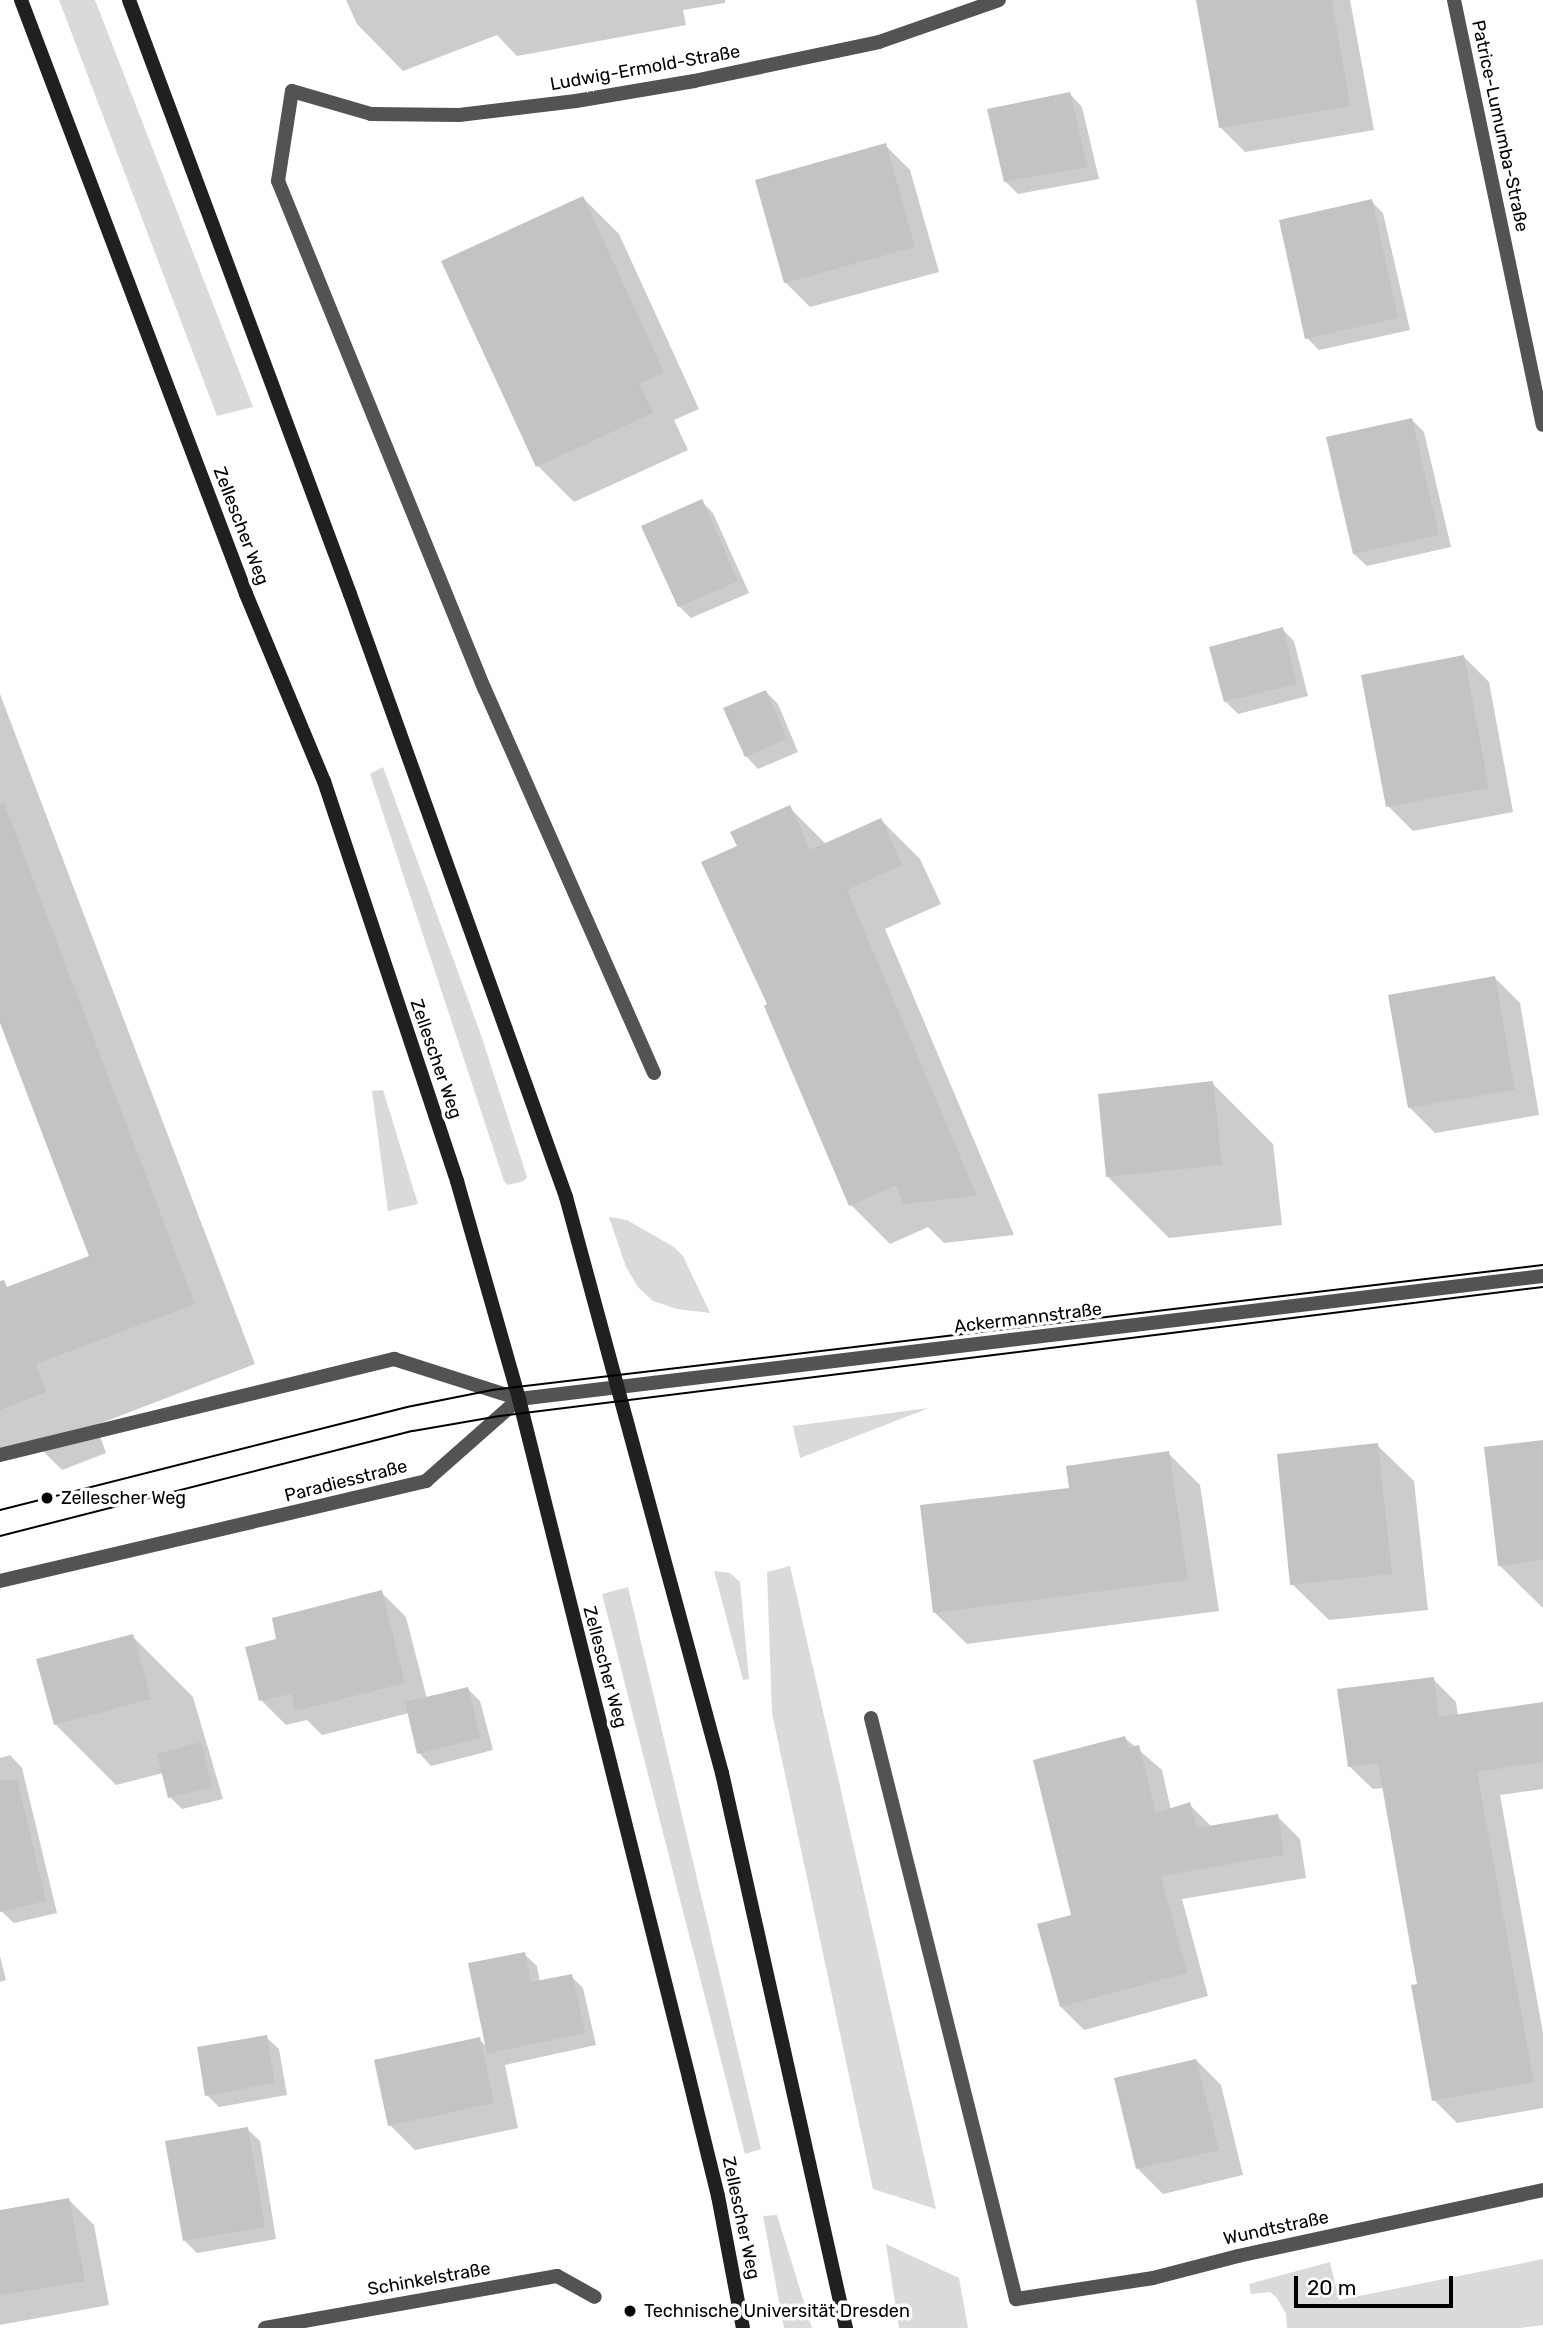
<!DOCTYPE html>
<meta charset="utf-8">
<style>
body{margin:0}
#map{position:relative;width:1543px;height:2328px;overflow:hidden;background:#fff;font-family:Rubik,sans-serif}
div>[style]{position:absolute}
.green>*{inset:0;background:#dadada}
.shadow>*{inset:0;background:#0003}
.building>*{inset:0;background:#c3c3c3}
.minor>*{height:14px;margin:-7px;padding:0 7px;transform-origin:7px;border-radius:7px;background:#535353}
.tertiary>*{height:14px;margin:-7px;padding:0 7px;transform-origin:7px;border-radius:7px;background:#535353}
.secondary>*{height:14px;margin:-7px;padding:0 7px;transform-origin:7px;border-radius:7px;background:#202020}
.tram>*{height:2px;margin:-1px;padding:0 1px;transform-origin:1px;border-radius:1px;background:#000}
.dots>*{width:19px;height:19px;translate:-50% -50%;box-sizing:border-box;border:4px solid #fff;border-radius:50%}
span{translate:-50% -50%;white-space:nowrap;text-align:center;line-height:1.15;-webkit-text-stroke:7px #fff;paint-order:stroke}
.street-label{font-size:18px;color:#000}
.poi-label{font-size:18px;color:#000}
.left{translate:0 -50%;text-align:left}
.scale{position:absolute;left:1294px;top:2276px;width:159px;height:32px;box-sizing:border-box;border:4px solid #000;border-top:0;padding-left:9px;font-size:21px;line-height:24px;white-space:nowrap;color:#000;-webkit-text-stroke:5px #fff;paint-order:stroke}
</style>
<div id="map">
<div class="green">
<i style="clip-path:polygon(59px 0,95px 0,253px 407px,217px 416px)"></i>
<i style="clip-path:polygon(383px 767px,481px 1035px,527px 1177px,524px 1181px,508px 1185px,504px 1181px,370px 774px)"></i>
<i style="clip-path:polygon(383px 1090px,418px 1204px,388px 1211px,372px 1091px)"></i>
<i style="clip-path:polygon(609px 1217px,627px 1220px,674px 1247px,683px 1256px,710px 1313px,677px 1309px,653px 1301px,638px 1287px,626px 1267px)"></i>
<i style="clip-path:polygon(929px 1408px,800px 1458px,793px 1426px)"></i>
<i style="clip-path:polygon(790px 1566px,936px 2209px,873px 2189px,772px 1713px,767px 1572px)"></i>
<i style="clip-path:polygon(714px 1571px,730px 1573px,740px 1582px,749px 1679px,743px 1680px)"></i>
<i style="clip-path:polygon(628px 1587px,761px 2149px,745px 2154px,602px 1594px)"></i>
<i style="clip-path:polygon(777px 2215px,812px 2328px,784px 2328px,763px 2216px)"></i>
<i style="clip-path:polygon(886px 2244px,959px 2278px,968px 2328px,899px 2328px)"></i>
<i style="clip-path:polygon(1543px 2259px,1543px 2325px,1520px 2328px,1287px 2328px,1286px 2314px,1277px 2298px,1270px 2292px,1251px 2294px,1249px 2284px,1330px 2262px,1339px 2300px)"></i>
</div>
<div class="shadow">
<i style="clip-path:polygon(346px 0,725px 0,725px 3px,683px 10px,686px 25px,517px 56px,497px 35px,403px 71px,357px 24px)"></i>
<i style="clip-path:polygon(1200px 0,1350px 0,1374px 130px,1245px 152px,1220px 127px)"></i>
<i style="clip-path:polygon(1070px 94px,1082px 107px,1099px 179px,1018px 194px,1005px 181px)"></i>
<i style="clip-path:polygon(885px 145px,910px 170px,939px 272px,810px 307px,785px 282px)"></i>
<i style="clip-path:polygon(583px 198px,619px 234px,699px 409px,674px 420px,688px 450px,574px 502px,538px 466px)"></i>
<i style="clip-path:polygon(1371px 201px,1383px 213px,1410px 330px,1319px 350px,1307px 338px)"></i>
<i style="clip-path:polygon(1411px 419px,1424px 432px,1451px 547px,1367px 566px,1354px 554px)"></i>
<i style="clip-path:polygon(701px 501px,713px 513px,749px 593px,691px 618px,679px 606px)"></i>
<i style="clip-path:polygon(1282px 629px,1294px 641px,1308px 696px,1238px 714px,1226px 702px)"></i>
<i style="clip-path:polygon(1464px 657px,1489px 682px,1513px 812px,1413px 831px,1388px 806px)"></i>
<i style="clip-path:polygon(766px 692px,778px 704px,798px 752px,758px 769px,746px 756px)"></i>
<i style="clip-path:polygon(0 694px,255px 1364px,96px 1425px,106px 1453px,62px 1470px,38px 1446px,0 1461px,0 1291px,91px 1257px,0 1018px)"></i>
<i style="clip-path:polygon(789px 807px,826px 844px,881px 820px,920px 859px,941px 904px,885px 929px,1014px 1235px,944px 1243px,928px 1227px,890px 1244px,851px 1205px,769px 1005px,739px 847px)"></i>
<i style="clip-path:polygon(1495px 978px,1520px 1003px,1539px 1115px,1435px 1133px,1410px 1108px)"></i>
<i style="clip-path:polygon(1212px 1083px,1273px 1144px,1282px 1225px,1169px 1238px,1108px 1177px)"></i>
<i style="clip-path:polygon(1543px 1442px,1543px 1608px,1499px 1565px)"></i>
<i style="clip-path:polygon(1377px 1445px,1414px 1481px,1428px 1610px,1329px 1620px,1292px 1584px)"></i>
<i style="clip-path:polygon(1168px 1453px,1200px 1485px,1219px 1611px,967px 1644px,935px 1613px,1071px 1489px)"></i>
<i style="clip-path:polygon(381px 1592px,406px 1617px,427px 1699px,468px 1689px,480px 1701px,493px 1750px,431px 1766px,419px 1753px,409px 1713px,322px 1735px,307px 1720px,286px 1725px,261px 1700px,278px 1640px)"></i>
<i style="clip-path:polygon(132px 1636px,193px 1697px,223px 1799px,182px 1809px,170px 1797px,163px 1773px,116px 1785px,55px 1724px)"></i>
<i style="clip-path:polygon(1433px 1679px,1456px 1702px,1458px 1716px,1543px 1703px,1543px 1789px,1500px 1795px,1543px 2033px,1543px 2108px,1457px 2123px,1434px 2100px,1419px 1985px,1384px 1788px,1373px 1789px,1349px 1766px)"></i>
<i style="clip-path:polygon(1125px 1738px,1162px 1770px,1171px 1810px,1189px 1804px,1212px 1827px,1277px 1816px,1300px 1839px,1306px 1878px,1182px 1899px,1208px 1996px,1084px 2030px,1061px 2007px,1073px 1916px)"></i>
<i style="clip-path:polygon(10px 1755px,22px 1768px,57px 1913px,14px 1923px,1px 1911px,0 1905px,0 1758px)"></i>
<i style="clip-path:polygon(524px 1954px,537px 1966px,540px 1982px,571px 1976px,583px 1988px,596px 2045px,505px 2065px,518px 2128px,415px 2150px,390px 2125px,479px 2039px,487px 2047px)"></i>
<i style="clip-path:polygon(0 1956px,6px 1980px,0 1982px)"></i>
<i style="clip-path:polygon(266px 2037px,279px 2049px,287px 2095px,219px 2107px,207px 2095px)"></i>
<i style="clip-path:polygon(1196px 2060px,1221px 2085px,1243px 2175px,1163px 2194px,1138px 2169px)"></i>
<i style="clip-path:polygon(247px 2129px,260px 2141px,276px 2239px,197px 2253px,184px 2240px)"></i>
<i style="clip-path:polygon(69px 2200px,94px 2225px,109px 2305px,0 2325px,0 2212px)"></i>
</div>
<div class="building">
<i style="clip-path:polygon(1196px 0,1332px 0,1350px 106px,1219px 128px)"></i>
<i style="clip-path:polygon(1070px 92px,1088px 167px,1004px 182px,987px 109px)"></i>
<i style="clip-path:polygon(886px 143px,915px 247px,784px 283px,755px 180px)"></i>
<i style="clip-path:polygon(583px 196px,664px 372px,639px 384px,653px 413px,536px 467px,441px 261px)"></i>
<i style="clip-path:polygon(1372px 199px,1398px 318px,1305px 339px,1279px 220px)"></i>
<i style="clip-path:polygon(1412px 418px,1439px 535px,1353px 554px,1326px 437px)"></i>
<i style="clip-path:polygon(702px 499px,738px 581px,678px 607px,641px 526px)"></i>
<i style="clip-path:polygon(1283px 627px,1297px 684px,1224px 702px,1209px 647px)"></i>
<i style="clip-path:polygon(1464px 655px,1489px 788px,1386px 807px,1361px 675px)"></i>
<i style="clip-path:polygon(766px 690px,787px 739px,745px 757px,723px 708px)"></i>
<i style="clip-path:polygon(4px 803px,195px 1304px,36px 1364px,46px 1392px,0 1410px,0 1281px,4px 1280px,7px 1287px,89px 1256px,0 1023px,0 804px)"></i>
<i style="clip-path:polygon(790px 805px,810px 850px,881px 818px,902px 865px,847px 890px,977px 1196px,903px 1204px,896px 1185px,849px 1206px,764px 1006px,767px 1004px,701px 862px,737px 846px,730px 832px)"></i>
<i style="clip-path:polygon(1495px 976px,1515px 1090px,1408px 1108px,1388px 995px)"></i>
<i style="clip-path:polygon(1213px 1081px,1222px 1165px,1106px 1177px,1098px 1094px)"></i>
<i style="clip-path:polygon(1543px 1440px,1543px 1560px,1498px 1566px,1484px 1447px)"></i>
<i style="clip-path:polygon(1378px 1443px,1392px 1574px,1290px 1585px,1277px 1454px)"></i>
<i style="clip-path:polygon(1169px 1451px,1188px 1580px,933px 1613px,920px 1505px,1069px 1488px,1066px 1466px)"></i>
<i style="clip-path:polygon(382px 1590px,405px 1683px,295px 1711px,291px 1694px,259px 1701px,245px 1647px,276px 1639px,272px 1618px)"></i>
<i style="clip-path:polygon(133px 1634px,151px 1699px,54px 1725px,36px 1659px)"></i>
<i style="clip-path:polygon(1434px 1677px,1439px 1717px,1543px 1702px,1543px 1762px,1477px 1772px,1534px 2082px,1432px 2101px,1411px 1985px,1417px 1984px,1378px 1763px,1348px 1767px,1337px 1689px)"></i>
<i style="clip-path:polygon(468px 1687px,481px 1738px,417px 1754px,405px 1702px)"></i>
<i style="clip-path:polygon(1125px 1736px,1128px 1748px,1139px 1745px,1156px 1813px,1190px 1802px,1197px 1828px,1278px 1814px,1284px 1855px,1161px 1876px,1187px 1973px,1060px 2007px,1037px 1924px,1071px 1915px,1033px 1760px)"></i>
<i style="clip-path:polygon(201px 1742px,212px 1787px,168px 1798px,157px 1754px)"></i>
<i style="clip-path:polygon(17px 1779px,46px 1901px,0 1912px,0 1781px)"></i>
<i style="clip-path:polygon(525px 1952px,531px 1982px,572px 1974px,585px 2033px,487px 2054px,468px 1963px)"></i>
<i style="clip-path:polygon(267px 2035px,275px 2083px,205px 2096px,197px 2047px)"></i>
<i style="clip-path:polygon(480px 2037px,494px 2103px,388px 2126px,374px 2060px)"></i>
<i style="clip-path:polygon(1196px 2059px,1219px 2150px,1136px 2169px,1114px 2078px)"></i>
<i style="clip-path:polygon(248px 2127px,265px 2227px,183px 2241px,165px 2141px)"></i>
<i style="clip-path:polygon(69px 2198px,85px 2281px,0 2296px,0 2210px)"></i>
</div>
<div class="minor">
<i style="left:1454px;top:0;width:434px;rotate:78.2deg"></i>
<i style="left:654px;top:1073px;width:421px;rotate:-113.8deg"></i>
<i style="left:484px;top:688px;width:547px;rotate:-112.11deg"></i>
<i style="left:278px;top:181px;width:91px;rotate:-81.2deg"></i>
<i style="left:292px;top:91px;width:82px;rotate:16.2deg"></i>
<i style="left:371px;top:114px;width:88px;rotate:0.7deg"></i>
<i style="left:459px;top:115px;width:118px;rotate:-6.8deg"></i>
<i style="left:576px;top:101px;width:120px;rotate:-9.6deg"></i>
<i style="left:694px;top:81px;width:189px;rotate:-11.9deg"></i>
<i style="left:879px;top:42px;width:127px;rotate:-19.3deg"></i>
<i style="left:0;top:1455px;width:406px;rotate:-13.7deg"></i>
<i style="left:394px;top:1359px;width:131px;rotate:17.7deg"></i>
<i style="left:0;top:1581px;width:438px;rotate:-13.2deg"></i>
<i style="left:426px;top:1481px;width:124px;rotate:-41.4deg"></i>
<i style="left:871px;top:1718px;width:599px;rotate:75.99deg"></i>
<i style="left:1016px;top:2299px;width:139px;rotate:-8.7deg"></i>
<i style="left:1153px;top:2278px;width:88px;rotate:-14.5deg"></i>
<i style="left:1238px;top:2256px;width:312px;rotate:-12.2deg"></i>
<i style="left:265px;top:2328px;width:297px;rotate:-10.1deg"></i>
<i style="left:557px;top:2276px;width:43px;rotate:28.9deg"></i>
</div>
<div class="tertiary">
<i style="left:519px;top:1399px;width:1031px;rotate:-6.85deg"></i>
</div>
<div class="secondary">
<i style="left:21px;top:0;width:635px;rotate:69.25deg"></i>
<i style="left:246px;top:594px;width:203px;rotate:67.4deg"></i>
<i style="left:324px;top:781px;width:422px;rotate:71.6deg"></i>
<i style="left:457px;top:1181px;width:227px;rotate:74.1deg"></i>
<i style="left:519px;top:1399px;width:700px;rotate:75.94deg"></i>
<i style="left:689px;top:2078px;width:122px;rotate:76.2deg"></i>
<i style="left:718px;top:2196px;width:134px;rotate:79.3deg"></i>
<i style="left:129px;top:0;width:634px;rotate:69.59deg"></i>
<i style="left:350px;top:594px;width:641px;rotate:70.29deg"></i>
<i style="left:566px;top:1197px;width:597px;rotate:74.85deg"></i>
<i style="left:722px;top:1773px;width:569px;rotate:77.41deg"></i>
</div>
<div class="tram">
<i style="left:0;top:1510px;width:420px;rotate:-14.2deg"></i>
<i style="left:407px;top:1407px;width:87px;rotate:-11.3deg"></i>
<i style="left:492px;top:1390px;width:1058px;rotate:-6.78deg"></i>
<i style="left:0;top:1536px;width:426px;rotate:-14.3deg"></i>
<i style="left:413px;top:1431px;width:88px;rotate:-9.8deg"></i>
<i style="left:500px;top:1416px;width:1051px;rotate:-7.05deg"></i>
</div>
<div class="dots">
<i style="left:47px;top:1498px;background:#000"></i>
<i style="left:630px;top:2311px;background:#000"></i>
</div>
<div class="street-label">
<span style="left:645px;top:68px;rotate:-10deg">Ludwig-Ermold-Straße</span>
<span style="left:1500px;top:126px;rotate:78deg">Patrice-Lumumba-Straße</span>
<span style="left:241px;top:526px;rotate:69deg">Zellescher Weg</span>
<span style="left:436px;top:1059px;rotate:71deg">Zellescher Weg</span>
<span style="left:1028px;top:1318px;rotate:-7deg">Ackermannstraße</span>
<span style="left:346px;top:1481px;rotate:-14deg">Paradiesstraße</span>
<span style="left:605px;top:1667px;rotate:75deg">Zellescher Weg</span>
<span style="left:741px;top:2218px;rotate:78deg">Zellescher Weg</span>
<span style="left:1276px;top:2228px;rotate:-12deg">Wundtstraße</span>
<span style="left:429px;top:2279px;rotate:-10deg">Schinkelstraße</span>
</div>
<div class="poi-label">
<span class="left" style="left:61px;top:1498px">Zellescher Weg</span>
<span class="left" style="left:644px;top:2311px">Technische Universität Dresden</span>
</div>
<div class="scale">20 m</div>
</div>
